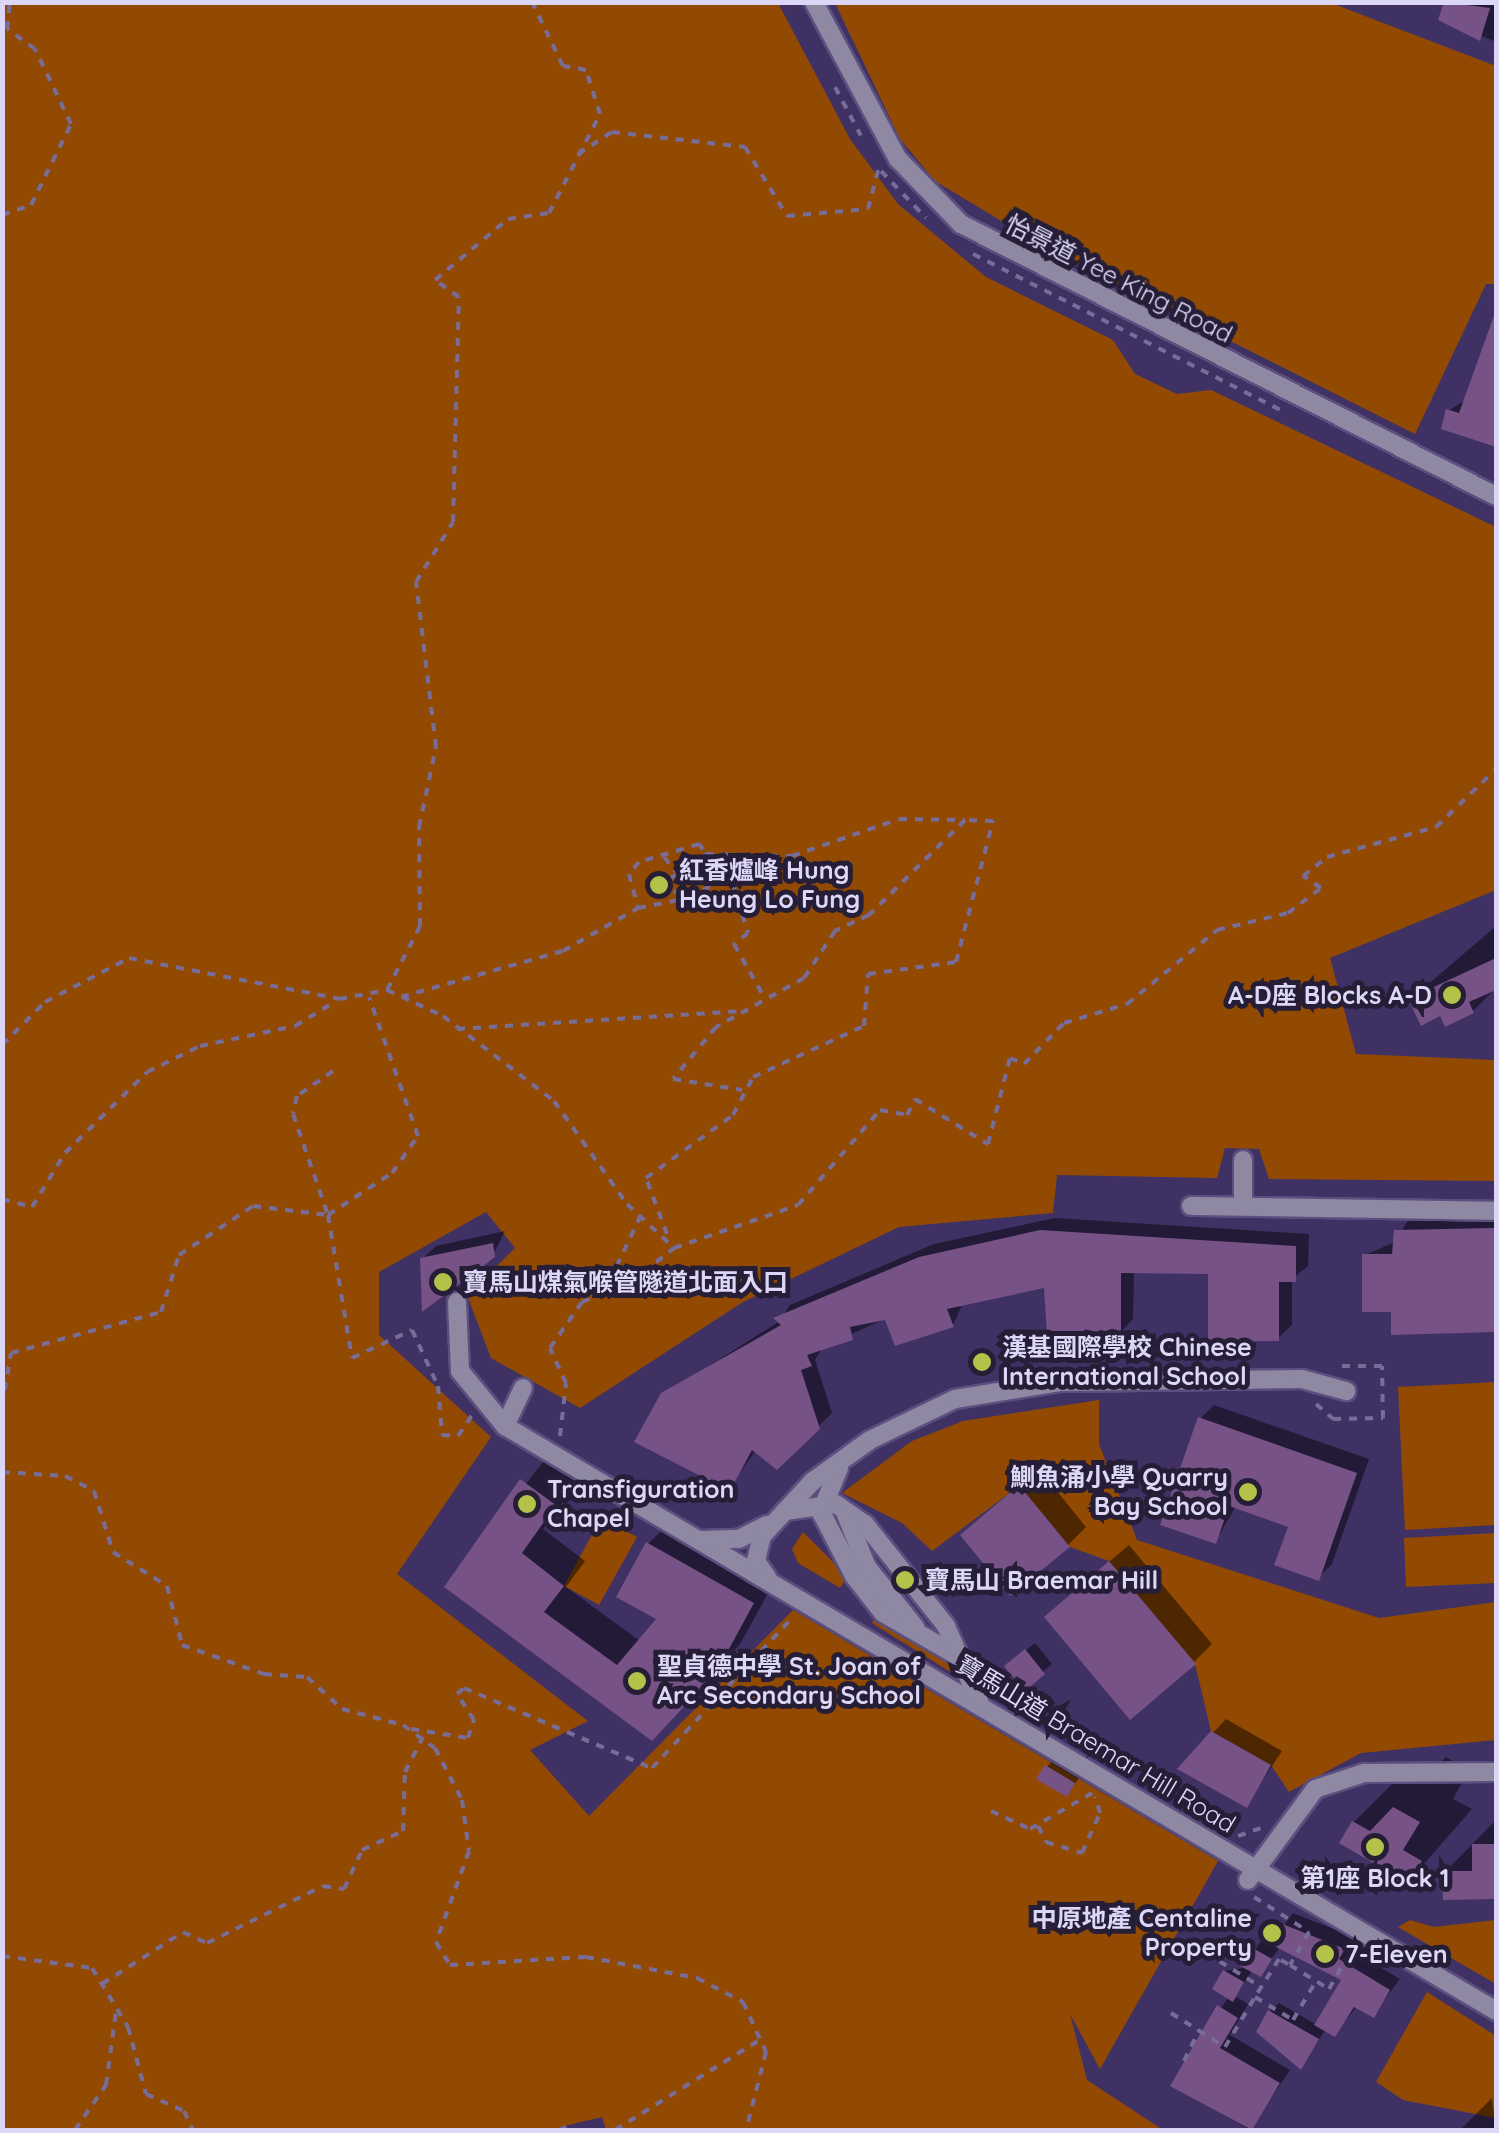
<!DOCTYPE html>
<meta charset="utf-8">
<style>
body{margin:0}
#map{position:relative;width:1499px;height:2133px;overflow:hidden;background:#403165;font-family:Quicksand,"Noto Sans TC",sans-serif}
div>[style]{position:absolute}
.green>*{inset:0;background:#924a02}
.shadow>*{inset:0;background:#0007}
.building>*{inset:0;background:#765286}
.path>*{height:4px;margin-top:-2px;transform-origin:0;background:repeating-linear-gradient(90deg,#786c99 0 8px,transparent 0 16px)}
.roads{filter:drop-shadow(2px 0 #5c4f7f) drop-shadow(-2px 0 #5c4f7f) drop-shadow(0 2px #5c4f7f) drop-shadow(0 -2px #5c4f7f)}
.minor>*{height:18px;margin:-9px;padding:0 9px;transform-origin:9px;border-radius:9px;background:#8e88a3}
.dots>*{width:28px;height:28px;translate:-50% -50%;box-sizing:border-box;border:5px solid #251e36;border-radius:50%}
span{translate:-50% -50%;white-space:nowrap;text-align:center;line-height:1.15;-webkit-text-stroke:10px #251e36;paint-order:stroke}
.street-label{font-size:25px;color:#ddd7f7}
.poi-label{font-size:25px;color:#ddd7f7;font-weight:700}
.left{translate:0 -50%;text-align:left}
.right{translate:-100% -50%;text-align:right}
.frame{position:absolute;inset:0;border:5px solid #ddd7f7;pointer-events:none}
</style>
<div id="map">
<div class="green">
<i style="clip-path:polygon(3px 3px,778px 3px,850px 139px,898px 204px,986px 277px,1113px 340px,1135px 374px,1177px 394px,1211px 390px,1496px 527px,1496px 890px,1330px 958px,1356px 1054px,1496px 1060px,1496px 1181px,1269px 1179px,1259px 1149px,1225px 1148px,1217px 1178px,1057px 1175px,1053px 1213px,899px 1227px,743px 1302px,580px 1408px,491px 1358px,467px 1295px,515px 1248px,486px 1212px,379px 1272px,379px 1335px,491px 1437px,397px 1574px,588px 1721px,530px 1750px,589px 1816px,793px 1610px,1218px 1861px,1100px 2069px,1070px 2014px,1087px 2080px,1163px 2130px,606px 2130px,602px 2117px,548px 2130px,3px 2130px)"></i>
<i style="clip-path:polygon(835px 3px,1331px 3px,1496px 66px,1496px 284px,1486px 284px,1415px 434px,1046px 248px,935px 181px,900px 139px)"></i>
<i style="clip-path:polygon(1496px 1382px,1496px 1525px,1405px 1530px,1398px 1387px)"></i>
<i style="clip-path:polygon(1099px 1400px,1099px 1444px,1137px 1540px,1379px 1618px,1496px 1602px,1496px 1740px,1361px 1753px,1289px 1792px,1271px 1765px,1211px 1731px,1195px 1664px,1109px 1561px,1070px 1547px,1019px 1486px,932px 1551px,902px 1523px,842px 1493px,912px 1441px,963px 1421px)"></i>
<i style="clip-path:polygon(601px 1518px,637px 1537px,599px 1605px,564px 1586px)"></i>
<i style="clip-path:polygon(803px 1532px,847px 1576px,840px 1588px,798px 1563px,792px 1549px)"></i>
<i style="clip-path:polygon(1496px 1533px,1496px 1583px,1406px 1587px,1404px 1538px)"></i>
<i style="clip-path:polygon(878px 1613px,951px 1658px,960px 1678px,872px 1623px)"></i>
<i style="clip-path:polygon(1410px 1920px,1434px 1927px,1496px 1920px,1496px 1984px,1398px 1927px)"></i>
<i style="clip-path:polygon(1427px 1992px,1496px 2036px,1496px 2118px,1403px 2100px,1376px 2082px)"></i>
</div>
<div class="shadow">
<i style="clip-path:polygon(1443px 2px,1496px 2px,1496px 42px,1441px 19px)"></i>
<i style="clip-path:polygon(1496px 320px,1496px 440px,1493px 443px,1448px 411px,1467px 399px)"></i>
<i style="clip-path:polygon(1496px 926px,1496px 988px,1473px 1011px,1441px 1013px,1411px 999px)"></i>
<i style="clip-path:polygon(1496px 1216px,1496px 1330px,1393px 1333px,1394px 1310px,1365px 1255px,1395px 1242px,1410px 1217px)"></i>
<i style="clip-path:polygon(1055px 1218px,1309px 1234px,1308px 1266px,1292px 1279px,1292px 1325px,1278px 1338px,1210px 1271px,1134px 1271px,1133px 1319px,1120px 1333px,1046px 1285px,963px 1303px,953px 1325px,887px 1318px,823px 1347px,815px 1360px,832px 1413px,777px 1466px,756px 1450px,729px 1488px,663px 1395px,780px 1321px,790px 1305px,934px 1244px)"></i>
<i style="clip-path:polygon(505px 1231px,493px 1255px,422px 1259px,436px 1246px)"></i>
<i style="clip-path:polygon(1214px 1405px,1369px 1459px,1332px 1564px,1318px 1578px,1291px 1525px,1236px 1506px,1215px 1542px,1200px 1419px)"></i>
<i style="clip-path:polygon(546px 1458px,577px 1481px,543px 1529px,585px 1561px,566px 1587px,640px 1641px,659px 1618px,648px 1544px,672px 1520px,776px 1579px,740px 1644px,675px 1714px,447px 1586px)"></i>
<i style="clip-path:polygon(1039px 1469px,1086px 1527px,1068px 1545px,963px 1535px)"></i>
<i style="clip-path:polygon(1129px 1545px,1212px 1644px,1194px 1662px,1065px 1599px)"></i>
<i style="clip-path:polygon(1035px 1643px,1052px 1664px,1025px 1687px,1016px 1658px)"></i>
<i style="clip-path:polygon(1226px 1719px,1282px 1751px,1246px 1805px,1180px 1768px)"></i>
<i style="clip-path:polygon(1446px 1757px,1469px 1770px,1453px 1799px,1472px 1809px,1409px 1881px,1354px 1822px,1405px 1771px,1422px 1781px)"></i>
<i style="clip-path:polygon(1055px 1758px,1082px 1774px,1067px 1794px,1047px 1767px)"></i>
<i style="clip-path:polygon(1496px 1820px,1496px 1897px,1445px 1897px,1445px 1872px)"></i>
<i style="clip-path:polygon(1293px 1913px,1354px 1937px,1348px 1948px,1400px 1979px,1373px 2015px,1357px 2006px,1335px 2034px,1326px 2029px,1301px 2067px,1270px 2011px,1279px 2003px,1317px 2025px,1344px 1979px,1280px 1947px,1260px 1974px,1253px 1970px,1235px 1996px,1248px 2004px,1230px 2035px,1290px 2070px,1250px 2130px,1173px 2085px,1229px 1996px,1225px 1971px,1242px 1968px,1262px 1940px,1270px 1945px)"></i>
<i style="clip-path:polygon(1492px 2098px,1496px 2130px,1460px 2130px)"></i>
</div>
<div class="building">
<i style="clip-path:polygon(1444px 2px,1490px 8px,1480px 41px,1438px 20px)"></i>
<i style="clip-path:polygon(1496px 310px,1496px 447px,1441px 429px,1446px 409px,1459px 413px)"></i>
<i style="clip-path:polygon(1496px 958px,1496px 990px,1469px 1002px,1474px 1013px,1445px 1027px,1440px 1016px,1421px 1026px,1408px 999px)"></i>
<i style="clip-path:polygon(1495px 1228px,1496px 1332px,1391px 1335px,1391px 1312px,1362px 1312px,1362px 1254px,1392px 1254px,1394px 1230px)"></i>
<i style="clip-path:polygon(1040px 1230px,1296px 1246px,1296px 1282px,1279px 1282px,1279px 1341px,1208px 1341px,1208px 1274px,1121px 1273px,1121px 1335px,1047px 1334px,1044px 1288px,947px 1309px,954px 1327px,895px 1346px,885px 1320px,850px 1327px,853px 1340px,807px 1355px,812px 1366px,801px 1370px,820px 1429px,777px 1470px,752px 1450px,730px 1491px,634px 1442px,661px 1393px,781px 1325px,773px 1318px,919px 1257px)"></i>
<i style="clip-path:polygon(493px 1243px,495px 1257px,422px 1312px,420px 1258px)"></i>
<i style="clip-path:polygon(1198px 1417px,1357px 1473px,1319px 1581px,1274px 1565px,1288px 1527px,1229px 1506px,1216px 1544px,1160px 1525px)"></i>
<i style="clip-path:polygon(520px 1479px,556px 1505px,522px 1553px,564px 1586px,544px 1612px,617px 1665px,656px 1619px,616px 1597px,646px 1542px,754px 1603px,717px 1671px,652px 1741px,444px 1587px)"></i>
<i style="clip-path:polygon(1019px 1485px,1070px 1547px,1010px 1596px,960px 1535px)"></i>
<i style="clip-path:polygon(1109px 1561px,1196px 1664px,1130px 1720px,1044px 1617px)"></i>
<i style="clip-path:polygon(1025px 1649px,1045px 1674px,1025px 1691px,1004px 1666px)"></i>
<i style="clip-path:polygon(1211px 1731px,1271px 1765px,1247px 1808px,1177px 1769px)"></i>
<i style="clip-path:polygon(1045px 1765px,1075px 1783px,1067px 1797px,1036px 1779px)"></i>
<i style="clip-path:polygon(1393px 1807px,1420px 1822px,1403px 1850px,1422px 1861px,1409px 1884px,1339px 1843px,1352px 1821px,1370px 1831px)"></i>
<i style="clip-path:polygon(1472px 1844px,1496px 1844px,1496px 1899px,1443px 1900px,1442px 1871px,1472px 1871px)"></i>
<i style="clip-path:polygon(1280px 1923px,1345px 1949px,1339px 1959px,1390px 1990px,1374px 2018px,1354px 2007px,1335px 2037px,1314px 2025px,1341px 1980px,1268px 1943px)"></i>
<i style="clip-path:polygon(1251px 1947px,1272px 1959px,1261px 1977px,1240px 1966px)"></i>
<i style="clip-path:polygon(1223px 1970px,1244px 1982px,1233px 2002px,1212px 1989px)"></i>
<i style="clip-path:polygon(1217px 2005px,1238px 2018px,1220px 2048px,1280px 2083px,1252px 2130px,1170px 2086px)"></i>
<i style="clip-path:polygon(1268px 2010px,1319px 2039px,1301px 2070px,1256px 2032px)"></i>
</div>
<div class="path">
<i style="left:835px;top:87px;width:55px;rotate:62deg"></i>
<i style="left:578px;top:154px;width:40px;rotate:-32.9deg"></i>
<i style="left:612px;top:132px;width:134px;rotate:6.4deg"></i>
<i style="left:745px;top:147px;width:81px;rotate:58.7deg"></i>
<i style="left:787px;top:216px;width:81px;rotate:-4.9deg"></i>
<i style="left:868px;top:209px;width:43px;rotate:-75.3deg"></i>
<i style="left:881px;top:171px;width:65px;rotate:46.2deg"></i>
<i style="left:2px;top:215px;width:31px;rotate:-19deg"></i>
<i style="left:31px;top:205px;width:90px;rotate:-63.7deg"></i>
<i style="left:71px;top:124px;width:83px;rotate:-115.6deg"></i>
<i style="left:35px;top:49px;width:34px;rotate:-144deg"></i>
<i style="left:7px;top:29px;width:27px;rotate:-84deg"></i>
<i style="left:973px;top:254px;width:345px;rotate:26.9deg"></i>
<i style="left:664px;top:857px;width:22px;rotate:51deg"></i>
<i style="left:678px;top:874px;width:22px;rotate:150deg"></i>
<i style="left:659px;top:885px;width:30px;rotate:23deg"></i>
<i style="left:678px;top:874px;width:34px;rotate:-36deg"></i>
<i style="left:706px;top:854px;width:86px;rotate:1.3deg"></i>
<i style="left:792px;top:856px;width:113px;rotate:-19.1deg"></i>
<i style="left:899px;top:819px;width:66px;rotate:0.9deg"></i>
<i style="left:965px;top:820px;width:135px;rotate:135.3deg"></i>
<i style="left:869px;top:915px;width:38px;rotate:155deg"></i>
<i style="left:835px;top:931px;width:56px;rotate:123.4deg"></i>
<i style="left:804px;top:978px;width:101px;rotate:150.9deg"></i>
<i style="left:716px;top:1027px;width:67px;rotate:129.6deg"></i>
<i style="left:673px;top:1079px;width:70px;rotate:9.1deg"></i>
<i style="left:710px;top:878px;width:24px;rotate:15deg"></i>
<i style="left:733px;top:884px;width:51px;rotate:73deg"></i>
<i style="left:748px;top:933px;width:18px;rotate:142deg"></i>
<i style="left:734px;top:944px;width:61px;rotate:60.5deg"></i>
<i style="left:387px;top:990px;width:72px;rotate:-62.7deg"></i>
<i style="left:420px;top:926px;width:99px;rotate:-90.6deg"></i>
<i style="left:419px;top:827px;width:82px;rotate:-78deg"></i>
<i style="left:436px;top:747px;width:166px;rotate:-96.9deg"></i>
<i style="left:416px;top:582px;width:70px;rotate:-58.3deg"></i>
<i style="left:453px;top:522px;width:225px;rotate:-88.5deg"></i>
<i style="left:459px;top:297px;width:29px;rotate:-145deg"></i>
<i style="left:435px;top:280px;width:95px;rotate:-39.9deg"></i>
<i style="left:508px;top:219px;width:41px;rotate:-8.3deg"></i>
<i style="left:549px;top:213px;width:111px;rotate:-62.7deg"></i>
<i style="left:600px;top:114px;width:46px;rotate:-107.7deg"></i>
<i style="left:586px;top:70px;width:23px;rotate:-170deg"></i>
<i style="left:563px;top:66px;width:71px;rotate:-115.8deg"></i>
<i style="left:401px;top:997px;width:168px;rotate:-15.9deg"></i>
<i style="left:563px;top:951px;width:86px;rotate:-29.8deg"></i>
<i style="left:638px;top:908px;width:52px;rotate:-11.1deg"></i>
<i style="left:689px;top:898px;width:23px;rotate:-29deg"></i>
<i style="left:709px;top:887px;width:24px;rotate:-83deg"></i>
<i style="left:712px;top:863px;width:23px;rotate:-124deg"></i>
<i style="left:699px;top:844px;width:63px;rotate:163.3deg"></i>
<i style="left:639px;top:862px;width:16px;rotate:130deg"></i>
<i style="left:629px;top:874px;width:35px;rotate:75deg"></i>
<i style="left:457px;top:1029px;width:291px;rotate:-3.6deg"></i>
<i style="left:2px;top:1045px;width:61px;rotate:-45deg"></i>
<i style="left:45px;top:1002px;width:95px;rotate:-27.6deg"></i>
<i style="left:129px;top:958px;width:214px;rotate:11deg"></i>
<i style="left:339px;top:999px;width:49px;rotate:-10.6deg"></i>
<i style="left:387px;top:990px;width:62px;rotate:24.9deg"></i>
<i style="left:443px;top:1016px;width:140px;rotate:37.4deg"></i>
<i style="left:554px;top:1101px;width:126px;rotate:54.7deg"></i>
<i style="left:627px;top:1204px;width:64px;rotate:43.1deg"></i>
<i style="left:333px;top:1071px;width:44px;rotate:145.2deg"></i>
<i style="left:297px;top:1096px;width:18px;rotate:103deg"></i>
<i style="left:293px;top:1114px;width:107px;rotate:70.9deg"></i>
<i style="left:328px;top:1215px;width:145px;rotate:80.5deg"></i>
<i style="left:352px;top:1358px;width:66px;rotate:-25deg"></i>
<i style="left:412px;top:1330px;width:62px;rotate:65.1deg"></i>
<i style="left:438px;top:1386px;width:49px;rotate:85.3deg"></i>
<i style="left:442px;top:1435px;width:16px;rotate:4deg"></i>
<i style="left:458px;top:1436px;width:27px;rotate:-56deg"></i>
<i style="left:2px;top:1199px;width:31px;rotate:15deg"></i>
<i style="left:32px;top:1207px;width:63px;rotate:-58.6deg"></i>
<i style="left:65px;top:1153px;width:115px;rotate:-44.6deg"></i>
<i style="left:147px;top:1072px;width:59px;rotate:-26.1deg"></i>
<i style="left:200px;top:1046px;width:97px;rotate:-11.9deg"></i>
<i style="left:295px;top:1026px;width:48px;rotate:-31.4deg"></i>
<i style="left:667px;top:1234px;width:60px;rotate:-110.6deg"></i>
<i style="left:646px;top:1178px;width:107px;rotate:-35.9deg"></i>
<i style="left:733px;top:1115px;width:43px;rotate:-62.2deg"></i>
<i style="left:753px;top:1077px;width:122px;rotate:-24.7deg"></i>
<i style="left:864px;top:1026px;width:52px;rotate:-85.6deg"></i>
<i style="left:868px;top:974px;width:89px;rotate:-7.8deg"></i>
<i style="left:956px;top:962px;width:146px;rotate:-75.3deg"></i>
<i style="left:993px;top:821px;width:28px;rotate:-178deg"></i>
<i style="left:603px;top:1295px;width:89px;rotate:-64.6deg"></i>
<i style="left:1316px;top:1404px;width:23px;rotate:41deg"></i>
<i style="left:1333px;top:1419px;width:50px;rotate:-1.1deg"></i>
<i style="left:1383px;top:1418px;width:52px;rotate:-91.1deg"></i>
<i style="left:1382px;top:1366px;width:46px;rotate:180deg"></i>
<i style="left:2px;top:1406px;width:54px;rotate:-80.4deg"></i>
<i style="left:11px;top:1353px;width:156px;rotate:-15.3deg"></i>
<i style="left:161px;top:1312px;width:60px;rotate:-72.5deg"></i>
<i style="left:179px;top:1255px;width:89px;rotate:-33.5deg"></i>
<i style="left:253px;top:1206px;width:76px;rotate:6.8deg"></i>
<i style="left:328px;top:1215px;width:77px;rotate:-33.3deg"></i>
<i style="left:392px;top:1173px;width:45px;rotate:-54.9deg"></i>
<i style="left:418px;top:1136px;width:147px;rotate:-109.4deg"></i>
<i style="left:560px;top:1436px;width:53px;rotate:-83.5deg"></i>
<i style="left:566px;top:1383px;width:38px;rotate:-115deg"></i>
<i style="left:550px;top:1348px;width:56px;rotate:-55.2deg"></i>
<i style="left:582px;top:1302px;width:53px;rotate:-22.2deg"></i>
<i style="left:631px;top:1282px;width:55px;rotate:-38.3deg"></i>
<i style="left:674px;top:1248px;width:131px;rotate:-19.1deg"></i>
<i style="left:798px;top:1205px;width:125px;rotate:-49.2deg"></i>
<i style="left:880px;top:1110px;width:27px;rotate:10deg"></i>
<i style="left:907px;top:1115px;width:18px;rotate:-63deg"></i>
<i style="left:915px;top:1099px;width:86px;rotate:31.7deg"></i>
<i style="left:988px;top:1144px;width:89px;rotate:-75.7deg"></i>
<i style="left:1010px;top:1058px;width:15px;rotate:23deg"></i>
<i style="left:1024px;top:1064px;width:57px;rotate:-45.7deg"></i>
<i style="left:1064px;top:1023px;width:66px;rotate:-16.8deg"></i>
<i style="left:1127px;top:1004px;width:117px;rotate:-39.4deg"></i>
<i style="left:1217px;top:930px;width:73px;rotate:-13.5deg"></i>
<i style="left:1288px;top:913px;width:41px;rotate:-37.1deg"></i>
<i style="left:1321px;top:888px;width:22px;rotate:-146deg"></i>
<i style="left:1303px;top:876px;width:31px;rotate:-38deg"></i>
<i style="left:1327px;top:857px;width:113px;rotate:-15.4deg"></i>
<i style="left:1436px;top:827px;width:83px;rotate:-44deg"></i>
<i style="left:2px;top:1472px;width:63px;rotate:3.6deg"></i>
<i style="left:65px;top:1476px;width:33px;rotate:27deg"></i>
<i style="left:94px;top:1491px;width:64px;rotate:72.7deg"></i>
<i style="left:113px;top:1552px;width:64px;rotate:32.2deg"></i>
<i style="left:167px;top:1586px;width:61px;rotate:75.7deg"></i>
<i style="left:182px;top:1645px;width:87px;rotate:19.5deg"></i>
<i style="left:264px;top:1674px;width:43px;rotate:4deg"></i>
<i style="left:307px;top:1677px;width:47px;rotate:42.4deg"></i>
<i style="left:342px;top:1709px;width:63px;rotate:14.7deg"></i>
<i style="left:403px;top:1725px;width:39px;rotate:36deg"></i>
<i style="left:435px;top:1748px;width:59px;rotate:62.6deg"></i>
<i style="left:462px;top:1800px;width:51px;rotate:82.2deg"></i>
<i style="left:469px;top:1851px;width:97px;rotate:109.9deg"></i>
<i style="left:436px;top:1942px;width:27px;rotate:59deg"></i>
<i style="left:450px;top:1965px;width:136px;rotate:-3.4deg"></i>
<i style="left:586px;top:1957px;width:113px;rotate:10.7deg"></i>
<i style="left:697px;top:1978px;width:52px;rotate:27.6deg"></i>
<i style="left:743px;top:2002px;width:55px;rotate:65.3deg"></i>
<i style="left:766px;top:2052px;width:81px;rotate:104.4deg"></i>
<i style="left:411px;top:1729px;width:58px;rotate:9deg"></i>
<i style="left:468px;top:1738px;width:19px;rotate:-72deg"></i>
<i style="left:474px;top:1720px;width:31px;rotate:-123deg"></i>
<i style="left:457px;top:1694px;width:9px;rotate:-41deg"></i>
<i style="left:464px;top:1688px;width:204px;rotate:23.1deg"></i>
<i style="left:652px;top:1768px;width:204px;rotate:-47deg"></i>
<i style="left:991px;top:1811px;width:43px;rotate:24.8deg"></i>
<i style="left:1030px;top:1829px;width:72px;rotate:-30.1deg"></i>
<i style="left:1038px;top:1826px;width:18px;rotate:63deg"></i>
<i style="left:1046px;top:1842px;width:38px;rotate:17deg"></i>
<i style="left:1082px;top:1853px;width:44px;rotate:-65.8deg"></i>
<i style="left:1100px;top:1813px;width:17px;rotate:-107deg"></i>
<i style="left:1238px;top:1836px;width:24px;rotate:-19deg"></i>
<i style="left:1254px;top:1897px;width:65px;rotate:32.5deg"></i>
<i style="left:1309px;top:1932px;width:38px;rotate:120deg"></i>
<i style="left:1290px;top:1965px;width:46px;rotate:31.6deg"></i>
<i style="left:1329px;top:1989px;width:46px;rotate:-60.1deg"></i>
<i style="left:1206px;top:1953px;width:65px;rotate:31.7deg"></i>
<i style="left:2px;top:1956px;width:91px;rotate:7.6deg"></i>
<i style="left:92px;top:1968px;width:69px;rotate:58.6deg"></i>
<i style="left:128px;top:2027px;width:69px;rotate:75deg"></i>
<i style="left:146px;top:2094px;width:42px;rotate:24.1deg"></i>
<i style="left:184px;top:2111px;width:21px;rotate:65deg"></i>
<i style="left:1288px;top:1964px;width:10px;rotate:-151deg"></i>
<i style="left:1279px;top:1959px;width:45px;rotate:122.3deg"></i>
<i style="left:1255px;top:1997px;width:44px;rotate:31.2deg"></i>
<i style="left:1293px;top:2020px;width:45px;rotate:-59.5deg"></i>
<i style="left:102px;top:1984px;width:96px;rotate:-32.7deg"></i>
<i style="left:183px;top:1932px;width:26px;rotate:25deg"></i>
<i style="left:207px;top:1943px;width:129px;rotate:-26.2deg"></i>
<i style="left:323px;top:1886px;width:21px;rotate:8deg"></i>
<i style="left:344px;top:1889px;width:43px;rotate:-65.2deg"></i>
<i style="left:362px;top:1850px;width:45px;rotate:-24.9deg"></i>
<i style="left:403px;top:1831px;width:59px;rotate:-88.1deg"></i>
<i style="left:405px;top:1772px;width:39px;rotate:-63deg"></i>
<i style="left:1171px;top:2013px;width:64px;rotate:32.2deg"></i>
<i style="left:1225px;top:2047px;width:58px;rotate:-59deg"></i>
<i style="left:1184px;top:2061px;width:34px;rotate:-64deg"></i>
<i style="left:75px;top:2130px;width:55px;rotate:-55.4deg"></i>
<i style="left:106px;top:2085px;width:75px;rotate:-82.3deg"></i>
<i style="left:559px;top:2130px;width:12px;rotate:-24deg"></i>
<i style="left:615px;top:2130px;width:174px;rotate:-31.9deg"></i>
</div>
<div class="roads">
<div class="minor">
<i style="left:814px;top:2px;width:178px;rotate:61.9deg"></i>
<i style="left:898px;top:159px;width:91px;rotate:45.9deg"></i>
<i style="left:961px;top:224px;width:600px;rotate:26.95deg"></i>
<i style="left:1243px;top:1160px;width:46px;rotate:90deg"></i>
<i style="left:1191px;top:1206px;width:305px;rotate:0.9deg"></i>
<i style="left:457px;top:1302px;width:69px;rotate:87.5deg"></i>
<i style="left:460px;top:1371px;width:71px;rotate:50.7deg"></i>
<i style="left:505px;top:1426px;width:1151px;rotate:30.55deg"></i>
<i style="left:505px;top:1426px;width:42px;rotate:-64.7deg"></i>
<i style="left:839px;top:1468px;width:48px;rotate:112.2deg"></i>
<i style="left:821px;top:1512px;width:72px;rotate:62.7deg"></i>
<i style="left:854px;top:1576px;width:47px;rotate:51.9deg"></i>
<i style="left:883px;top:1613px;width:84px;rotate:29.9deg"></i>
<i style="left:785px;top:1511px;width:51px;rotate:-7.8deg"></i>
<i style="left:836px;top:1504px;width:35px;rotate:35deg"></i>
<i style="left:865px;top:1524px;width:130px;rotate:51.5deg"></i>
<i style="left:946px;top:1626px;width:85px;rotate:66.4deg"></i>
<i style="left:846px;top:1515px;width:56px;rotate:68deg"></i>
<i style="left:867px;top:1567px;width:77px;rotate:51.3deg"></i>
<i style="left:702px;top:1540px;width:37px;rotate:-2deg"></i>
<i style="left:739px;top:1539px;width:31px;rotate:-27deg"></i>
<i style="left:767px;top:1577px;width:19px;rotate:-125deg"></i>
<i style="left:756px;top:1561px;width:26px;rotate:-77deg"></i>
<i style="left:762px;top:1536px;width:75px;rotate:-47.2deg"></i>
<i style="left:813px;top:1481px;width:70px;rotate:-35.7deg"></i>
<i style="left:870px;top:1440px;width:94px;rotate:-25.8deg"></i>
<i style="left:955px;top:1399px;width:106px;rotate:-9.2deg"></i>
<i style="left:1060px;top:1382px;width:242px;rotate:-0.7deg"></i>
<i style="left:1302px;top:1379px;width:46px;rotate:15.3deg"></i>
<i style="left:1248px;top:1880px;width:113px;rotate:-53.6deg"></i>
<i style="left:1315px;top:1789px;width:52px;rotate:-18.1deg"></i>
<i style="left:1364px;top:1773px;width:132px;rotate:-0.4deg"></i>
</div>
</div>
<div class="dots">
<i style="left:659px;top:885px;background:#b4c24a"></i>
<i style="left:1452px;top:995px;background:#b4c24a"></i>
<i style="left:443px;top:1282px;background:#b4c24a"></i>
<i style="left:982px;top:1362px;background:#b4c24a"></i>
<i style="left:1248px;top:1492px;background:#b4c24a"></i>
<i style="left:527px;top:1504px;background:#b4c24a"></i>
<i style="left:905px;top:1580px;background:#b4c24a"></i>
<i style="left:637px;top:1681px;background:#b4c24a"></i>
<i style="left:1375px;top:1847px;background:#b4c24a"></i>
<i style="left:1272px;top:1933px;background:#b4c24a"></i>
<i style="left:1325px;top:1954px;background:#b4c24a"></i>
</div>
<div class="street-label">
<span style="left:1119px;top:279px;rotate:27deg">怡景道 Yee King Road</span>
<span style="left:1096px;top:1744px;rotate:31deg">寶馬山道 Braemar Hill Road</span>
</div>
<div class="poi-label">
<span class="left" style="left:679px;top:885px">紅香爐峰 Hung<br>Heung Lo Fung</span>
<span class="right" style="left:1432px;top:995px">A-D座 Blocks A-D</span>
<span class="left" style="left:463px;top:1282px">寶馬山煤氣喉管隧道北面入口</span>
<span class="left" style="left:1002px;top:1362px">漢基國際學校 Chinese<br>International School</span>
<span class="right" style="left:1228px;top:1492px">鰂魚涌小學 Quarry<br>Bay School</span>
<span class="left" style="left:547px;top:1504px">Transfiguration<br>Chapel</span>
<span class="left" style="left:925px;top:1580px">寶馬山 Braemar Hill</span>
<span class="left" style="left:657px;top:1681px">聖貞德中學 St. Joan of<br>Arc Secondary School</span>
<span style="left:1375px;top:1878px">第1座 Block 1</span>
<span class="right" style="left:1252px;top:1933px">中原地產 Centaline<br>Property</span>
<span class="left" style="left:1345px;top:1954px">7-Eleven</span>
</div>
<div class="frame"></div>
</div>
